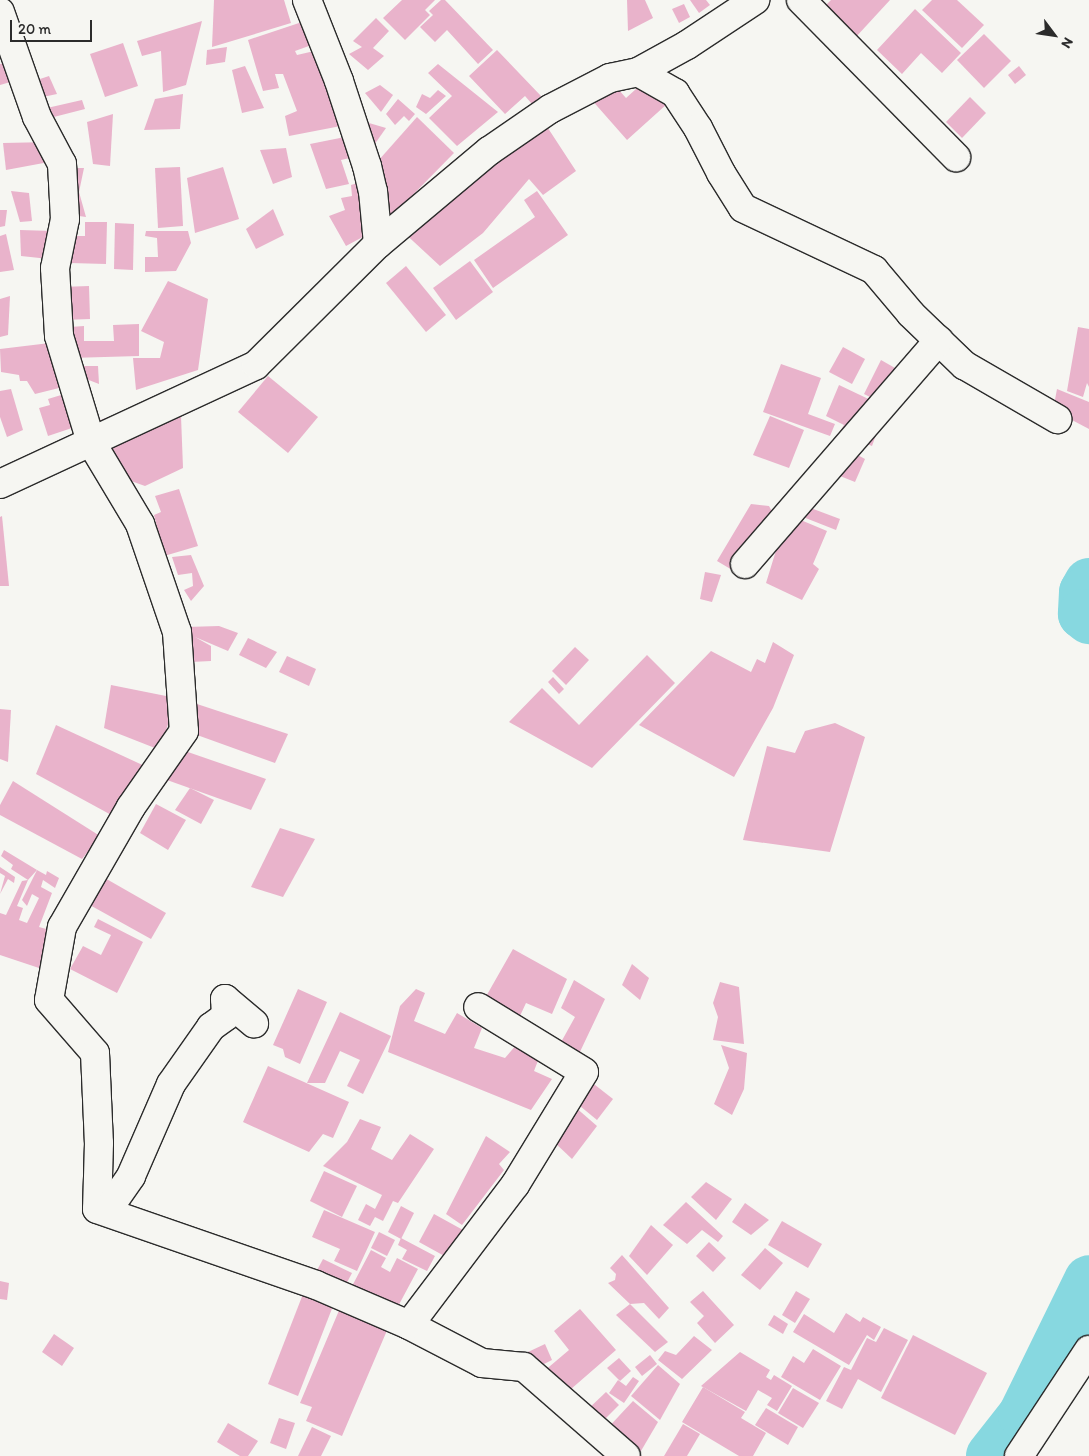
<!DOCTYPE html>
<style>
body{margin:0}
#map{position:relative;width:1089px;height:1456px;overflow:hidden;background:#f6f6f2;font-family:Itim,sans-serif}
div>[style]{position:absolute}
.river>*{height:50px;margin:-25px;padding:0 25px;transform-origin:25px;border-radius:25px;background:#87d8e0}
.building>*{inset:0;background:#e9b3cb}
.roads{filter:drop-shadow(1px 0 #2b2b2b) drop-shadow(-1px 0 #2b2b2b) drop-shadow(0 1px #2b2b2b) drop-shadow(0 -1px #2b2b2b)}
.street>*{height:28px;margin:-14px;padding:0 14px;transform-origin:14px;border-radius:14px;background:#f6f6f2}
span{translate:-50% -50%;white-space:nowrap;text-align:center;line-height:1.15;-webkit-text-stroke:5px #f6f6f2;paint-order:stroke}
.north{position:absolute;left:1029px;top:10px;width:50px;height:50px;-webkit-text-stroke:4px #f6f6f2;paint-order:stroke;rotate:121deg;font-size:14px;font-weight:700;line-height:20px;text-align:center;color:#2b2b2b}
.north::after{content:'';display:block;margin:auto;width:18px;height:22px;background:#2b2b2b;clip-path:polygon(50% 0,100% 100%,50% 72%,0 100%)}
.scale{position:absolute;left:10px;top:20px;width:82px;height:22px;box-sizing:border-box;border:2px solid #2b2b2b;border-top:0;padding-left:6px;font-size:15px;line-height:18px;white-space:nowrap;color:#2b2b2b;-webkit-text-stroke:4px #f6f6f2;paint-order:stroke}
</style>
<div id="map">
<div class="river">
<i style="left:1089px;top:583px;width:10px;rotate:119deg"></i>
<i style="left:1084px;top:592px;width:22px;rotate:93deg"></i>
<i style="left:1083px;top:614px;width:8px;rotate:40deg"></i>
<i style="left:991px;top:1456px;width:52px;rotate:-52deg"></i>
<i style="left:1023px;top:1415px;width:150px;rotate:-63.9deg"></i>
</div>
<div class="building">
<i style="clip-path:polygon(214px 0,284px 0,291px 23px,212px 47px)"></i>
<i style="clip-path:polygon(402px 0,435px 0,425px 10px,430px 15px,405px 40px,383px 18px)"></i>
<i style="clip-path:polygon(441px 0,445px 0,493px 50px,478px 64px,447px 30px,435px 42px,420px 27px,433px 15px,429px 11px)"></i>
<i style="clip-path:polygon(627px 0,645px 0,653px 18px,628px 31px)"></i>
<i style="clip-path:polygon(690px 0,706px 0,710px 5px,699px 13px)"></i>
<i style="clip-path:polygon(831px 0,890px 0,855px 38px,823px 8px)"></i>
<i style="clip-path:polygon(932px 0,957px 0,984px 25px,962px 48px,922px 10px)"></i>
<i style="clip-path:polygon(684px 4px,690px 17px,679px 23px,672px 9px)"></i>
<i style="clip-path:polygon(915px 9px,961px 53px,942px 73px,921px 53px,902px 74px,877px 50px)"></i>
<i style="clip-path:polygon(376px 18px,389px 31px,373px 48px,384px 56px,368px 70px,349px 54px,362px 47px,353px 41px)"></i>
<i style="clip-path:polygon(311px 19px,320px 42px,295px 51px,297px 55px,323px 49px,346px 125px,289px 136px,285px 116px,297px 111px,283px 74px,275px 74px,279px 88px,263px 91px,248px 40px)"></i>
<i style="clip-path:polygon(202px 21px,186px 85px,163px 92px,161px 51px,142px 56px,137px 41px)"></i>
<i style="clip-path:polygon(984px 34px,1011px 61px,984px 88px,957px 60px)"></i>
<i style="clip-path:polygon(123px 43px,138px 86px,105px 97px,90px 54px)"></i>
<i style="clip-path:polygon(227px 47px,225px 62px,206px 65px,207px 50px)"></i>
<i style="clip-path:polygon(497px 50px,541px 96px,532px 104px,525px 96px,505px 114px,469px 76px)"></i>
<i style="clip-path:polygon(11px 62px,14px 81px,0 85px,0 64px)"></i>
<i style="clip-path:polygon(438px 64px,498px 112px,457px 146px,429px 118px,452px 96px,428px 73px)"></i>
<i style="clip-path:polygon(245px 66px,264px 108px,242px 113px,232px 70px)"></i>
<i style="clip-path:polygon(1019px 66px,1026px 75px,1015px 84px,1008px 75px)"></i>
<i style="clip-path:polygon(49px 76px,57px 94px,38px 98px,31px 82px)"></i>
<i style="clip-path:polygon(610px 80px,626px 98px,646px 80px,667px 104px,627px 140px,590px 98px)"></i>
<i style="clip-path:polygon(380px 85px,393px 95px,381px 112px,365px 93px)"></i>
<i style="clip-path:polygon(438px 90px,446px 96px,426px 114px,416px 107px,422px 94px,430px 98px)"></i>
<i style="clip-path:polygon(183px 94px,180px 129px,144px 130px,155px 99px)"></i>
<i style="clip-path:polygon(970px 97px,986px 113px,962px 138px,946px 122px)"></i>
<i style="clip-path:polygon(398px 99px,415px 114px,409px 121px,404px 116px,395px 125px,386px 114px)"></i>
<i style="clip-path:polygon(82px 100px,85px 109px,46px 119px,47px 108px)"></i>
<i style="clip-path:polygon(113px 114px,110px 166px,93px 164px,87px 122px)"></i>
<i style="clip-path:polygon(417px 117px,454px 153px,389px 219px,370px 170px)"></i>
<i style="clip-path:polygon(542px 119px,576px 171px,543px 195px,529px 179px,483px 233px,440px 266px,400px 229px)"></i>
<i style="clip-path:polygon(369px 123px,386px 128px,372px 148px)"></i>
<i style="clip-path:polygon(350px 136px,354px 157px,341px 160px,349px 184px,326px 189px,310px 144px)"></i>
<i style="clip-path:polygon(50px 142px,49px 162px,6px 170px,3px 143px)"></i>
<i style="clip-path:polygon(286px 148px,292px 177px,273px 184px,260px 150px)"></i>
<i style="clip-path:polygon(180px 167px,183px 226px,158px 228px,155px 168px)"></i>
<i style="clip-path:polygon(223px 167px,239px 219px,195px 233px,187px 178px)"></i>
<i style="clip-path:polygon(62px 168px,84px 168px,79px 192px,86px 217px,65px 214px)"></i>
<i style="clip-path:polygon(361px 182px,372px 232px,346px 246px,329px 216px,345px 210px,341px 198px,352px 196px,351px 185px)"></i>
<i style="clip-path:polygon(11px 191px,29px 193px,32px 221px,20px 222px)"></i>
<i style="clip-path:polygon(537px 191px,568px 235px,493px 288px,474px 260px,535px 217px,524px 200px)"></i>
<i style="clip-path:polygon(273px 209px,284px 235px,256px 249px,246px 229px)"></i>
<i style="clip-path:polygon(0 210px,7px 210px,5px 226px,0 227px)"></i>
<i style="clip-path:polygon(85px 222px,107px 222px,106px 264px,70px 263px,71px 236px,85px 236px)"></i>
<i style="clip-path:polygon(115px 223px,134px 224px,133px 270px,114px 269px)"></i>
<i style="clip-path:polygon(20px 230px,53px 231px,49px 259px,21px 256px)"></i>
<i style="clip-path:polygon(146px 231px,188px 231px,191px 243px,176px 271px,145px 272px,145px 257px,158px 257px,157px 238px,145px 236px)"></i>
<i style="clip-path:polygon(6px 234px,14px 270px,0 272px,0 236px)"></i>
<i style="clip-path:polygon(470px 261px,493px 292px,456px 320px,433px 288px)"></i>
<i style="clip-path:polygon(406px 266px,446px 315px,426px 332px,386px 283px)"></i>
<i style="clip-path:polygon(168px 281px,208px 299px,198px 370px,136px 390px,133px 358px,160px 358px,164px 342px,141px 331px)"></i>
<i style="clip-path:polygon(89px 286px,90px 319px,62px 320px,61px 287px)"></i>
<i style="clip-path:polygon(10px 296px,8px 335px,0 337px,0 299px)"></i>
<i style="clip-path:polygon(139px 324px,139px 356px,70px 358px,70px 327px,84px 326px,84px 341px,114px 341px,113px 325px)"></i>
<i style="clip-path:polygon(1078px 327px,1089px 329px,1089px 387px,1087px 383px,1083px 397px,1067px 391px)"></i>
<i style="clip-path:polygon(58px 342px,67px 368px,59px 388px,35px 394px,27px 381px,20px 381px,19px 375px,1px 372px,0 349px)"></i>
<i style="clip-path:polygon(843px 347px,865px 359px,852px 384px,829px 372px)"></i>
<i style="clip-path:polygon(881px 360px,895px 368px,878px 401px,864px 394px)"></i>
<i style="clip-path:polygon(781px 364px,821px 378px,808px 414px,835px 424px,830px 436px,763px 412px)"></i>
<i style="clip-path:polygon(80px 366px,98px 366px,99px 384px,81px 377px)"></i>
<i style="clip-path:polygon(268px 376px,318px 417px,288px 453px,238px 412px)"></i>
<i style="clip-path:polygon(839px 385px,879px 404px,869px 430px,876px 435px,872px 446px,865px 443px,861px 452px,836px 438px,844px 425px,826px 416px)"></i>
<i style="clip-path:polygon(11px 389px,23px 430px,7px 437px,0 417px,0 391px)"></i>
<i style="clip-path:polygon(1057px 389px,1089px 402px,1089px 429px,1053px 410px)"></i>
<i style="clip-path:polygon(180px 390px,183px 468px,145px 486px,131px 481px,90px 424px)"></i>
<i style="clip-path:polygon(71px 392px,81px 425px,48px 436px,39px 408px,50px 405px,48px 399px)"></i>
<i style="clip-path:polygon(770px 416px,804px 430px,789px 468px,753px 455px)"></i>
<i style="clip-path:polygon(852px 452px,865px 459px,855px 482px,840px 476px)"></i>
<i style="clip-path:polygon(179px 489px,198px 546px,154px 559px,145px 531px,157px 527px,154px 515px,161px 512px,155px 496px)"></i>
<i style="clip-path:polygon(751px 504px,769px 506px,776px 519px,784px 513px,827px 531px,813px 564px,819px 569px,802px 600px,766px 583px,782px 531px,739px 574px,717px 561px)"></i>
<i style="clip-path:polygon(808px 507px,840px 519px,836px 530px,803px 517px)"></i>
<i style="clip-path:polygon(2px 516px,9px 586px,0 586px,0 517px)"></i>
<i style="clip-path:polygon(191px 555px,204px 586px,191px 601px,184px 590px,193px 586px,192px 573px,178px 575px,172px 557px)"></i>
<i style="clip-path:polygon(705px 572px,721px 575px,712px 602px,700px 599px)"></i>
<i style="clip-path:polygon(219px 626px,238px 633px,228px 651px,195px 637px,211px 646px,211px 661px,191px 662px,186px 627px)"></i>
<i style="clip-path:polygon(248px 638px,277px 652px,266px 668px,239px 655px)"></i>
<i style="clip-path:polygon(773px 642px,794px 655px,773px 708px,734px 777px,639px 725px,711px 651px,751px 672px,757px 659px,765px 663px)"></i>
<i style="clip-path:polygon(575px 647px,589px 660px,566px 685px,552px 671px)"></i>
<i style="clip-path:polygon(647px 655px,675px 683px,592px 768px,509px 722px,542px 688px,579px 725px)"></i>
<i style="clip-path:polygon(287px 656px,316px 669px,309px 686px,279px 672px)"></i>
<i style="clip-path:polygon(553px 677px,564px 689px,559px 694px,548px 682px)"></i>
<i style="clip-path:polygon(111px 685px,176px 698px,160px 750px,104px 728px)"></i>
<i style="clip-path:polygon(197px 704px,288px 734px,275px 763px,186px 731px)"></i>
<i style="clip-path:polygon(0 709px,11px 710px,8px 762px,0 759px)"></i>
<i style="clip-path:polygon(835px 723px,865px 737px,830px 852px,743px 840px,767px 746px,795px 753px,805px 731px)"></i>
<i style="clip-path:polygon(56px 725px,149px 768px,115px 817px,36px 774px)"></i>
<i style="clip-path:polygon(178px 751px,185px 751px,266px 779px,251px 810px,167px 780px)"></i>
<i style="clip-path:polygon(13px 781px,100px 836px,82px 859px,0 815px,0 805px)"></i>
<i style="clip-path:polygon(190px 788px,214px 800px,201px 824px,175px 810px)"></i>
<i style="clip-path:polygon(156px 804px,186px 820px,168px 850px,140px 833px)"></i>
<i style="clip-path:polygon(280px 828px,315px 839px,283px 897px,251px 887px)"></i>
<i style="clip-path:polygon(4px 850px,37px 870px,28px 880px,11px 869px,13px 865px,1px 856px)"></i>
<i style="clip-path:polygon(0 867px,15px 877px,14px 883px,8px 879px,0 894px,5px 876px,0 873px)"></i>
<i style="clip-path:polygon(37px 870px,46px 875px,47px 871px,59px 878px,55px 888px,43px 880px,41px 887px,52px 893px,39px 927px,50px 930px,39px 968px,0 955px,0 913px,6px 915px,22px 881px,28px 880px,17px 906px,23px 908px,19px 920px,27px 923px,39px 898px,32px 894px,27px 906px,22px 900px)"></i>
<i style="clip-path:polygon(103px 877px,166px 913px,151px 939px,88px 904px)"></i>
<i style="clip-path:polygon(98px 919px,143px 942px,117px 993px,70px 969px,83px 946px,101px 955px,111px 935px,94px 927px)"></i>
<i style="clip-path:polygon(513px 949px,567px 979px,552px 1014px,526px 1003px,519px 1018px,484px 1000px)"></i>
<i style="clip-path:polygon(632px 964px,649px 978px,640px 1000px,622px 985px)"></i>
<i style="clip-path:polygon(574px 980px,605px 999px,578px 1056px,560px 1044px,575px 1017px,561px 1008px)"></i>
<i style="clip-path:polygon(720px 982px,739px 987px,744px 1044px,713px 1040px,718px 1017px,713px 1003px)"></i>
<i style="clip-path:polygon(298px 989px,327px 1002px,300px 1064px,285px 1057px,283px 1049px,273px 1045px)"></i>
<i style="clip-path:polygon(416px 989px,425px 993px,414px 1021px,445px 1034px,457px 1013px,482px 1028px,474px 1048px,505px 1058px,517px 1044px,539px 1058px,534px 1071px,552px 1079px,531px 1110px,388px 1052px,400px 1006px)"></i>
<i style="clip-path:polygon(340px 1012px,391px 1036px,363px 1094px,347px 1086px,360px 1060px,340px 1051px,325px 1083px,307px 1083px)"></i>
<i style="clip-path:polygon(721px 1045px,747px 1053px,744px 1089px,732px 1115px,714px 1104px,729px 1068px)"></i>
<i style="clip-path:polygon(268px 1066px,349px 1102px,333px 1138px,323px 1134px,309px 1152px,243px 1122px)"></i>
<i style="clip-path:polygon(590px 1081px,613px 1099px,597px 1120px,580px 1106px)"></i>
<i style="clip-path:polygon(574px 1106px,597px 1126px,572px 1159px,553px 1141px)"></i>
<i style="clip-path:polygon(360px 1119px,381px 1127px,371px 1149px,392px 1160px,410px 1134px,434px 1149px,398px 1203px,393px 1201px,383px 1221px,375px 1217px,370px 1226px,358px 1220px,366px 1204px,375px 1209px,382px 1195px,323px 1166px,347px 1142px)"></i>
<i style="clip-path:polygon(486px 1136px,510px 1152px,499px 1164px,504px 1170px,462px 1225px,446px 1214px)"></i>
<i style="clip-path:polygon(324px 1171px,357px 1186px,342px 1217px,310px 1201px)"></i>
<i style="clip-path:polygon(706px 1182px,732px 1199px,716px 1220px,691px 1197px)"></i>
<i style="clip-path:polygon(686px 1202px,723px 1236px,718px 1242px,702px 1230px,687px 1244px,663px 1225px)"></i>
<i style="clip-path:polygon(745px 1203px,769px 1220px,751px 1235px,732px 1222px)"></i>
<i style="clip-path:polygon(401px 1206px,414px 1213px,401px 1239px,388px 1232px)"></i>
<i style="clip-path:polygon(324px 1210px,375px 1232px,357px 1271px,334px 1261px,340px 1249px,312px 1237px)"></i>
<i style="clip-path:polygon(434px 1214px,463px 1230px,448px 1258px,419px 1242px)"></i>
<i style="clip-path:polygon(782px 1221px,822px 1244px,808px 1268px,768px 1245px)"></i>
<i style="clip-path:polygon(651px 1225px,673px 1245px,647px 1275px,629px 1256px)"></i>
<i style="clip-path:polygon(379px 1232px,395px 1240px,387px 1256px,371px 1248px)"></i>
<i style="clip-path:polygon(401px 1238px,435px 1256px,427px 1271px,402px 1259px,407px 1250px,398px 1245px)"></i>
<i style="clip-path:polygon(709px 1242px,726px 1258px,713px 1272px,696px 1256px)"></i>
<i style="clip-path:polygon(765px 1248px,783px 1263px,760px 1290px,741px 1275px)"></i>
<i style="clip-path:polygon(371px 1250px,386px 1258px,381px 1267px,390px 1272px,397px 1258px,418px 1269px,395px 1312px,350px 1290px)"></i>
<i style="clip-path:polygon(622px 1255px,669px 1308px,659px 1319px,644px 1303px,630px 1304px,608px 1283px,615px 1280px,616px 1274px,610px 1268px)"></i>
<i style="clip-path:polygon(323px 1259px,352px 1273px,343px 1290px,314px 1276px)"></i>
<i style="clip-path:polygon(0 1281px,9px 1283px,7px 1300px,0 1299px)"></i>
<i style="clip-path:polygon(703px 1291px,734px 1325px,715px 1343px,697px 1323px,704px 1316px,690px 1302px)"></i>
<i style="clip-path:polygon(796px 1291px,810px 1299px,795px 1323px,782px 1315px)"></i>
<i style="clip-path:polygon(303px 1294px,333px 1306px,298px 1396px,268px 1384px)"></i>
<i style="clip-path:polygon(343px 1301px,391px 1321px,342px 1436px,306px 1421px,312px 1407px,300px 1403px)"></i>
<i style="clip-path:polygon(630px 1304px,668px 1342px,655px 1352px,616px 1315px)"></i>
<i style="clip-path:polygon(580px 1309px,616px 1350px,563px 1396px,543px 1372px,569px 1350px,554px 1331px)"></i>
<i style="clip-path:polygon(846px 1313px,860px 1322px,863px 1317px,881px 1327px,874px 1340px,867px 1335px,849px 1365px,793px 1332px,804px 1314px,834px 1333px)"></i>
<i style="clip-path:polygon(774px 1315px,788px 1324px,783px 1334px,768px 1325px)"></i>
<i style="clip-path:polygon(884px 1328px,908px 1340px,881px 1392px,858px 1379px,842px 1409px,826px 1401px,844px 1367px,851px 1370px,867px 1338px,876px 1342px)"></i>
<i style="clip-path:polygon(54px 1334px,74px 1348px,62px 1366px,42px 1352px)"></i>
<i style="clip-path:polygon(913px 1335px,987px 1373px,955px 1435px,881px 1398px)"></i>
<i style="clip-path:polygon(694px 1336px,712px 1350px,682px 1379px,658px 1360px,665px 1351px,676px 1355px)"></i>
<i style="clip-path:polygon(545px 1344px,552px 1360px,536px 1368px,528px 1352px)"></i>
<i style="clip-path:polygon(813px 1349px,841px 1366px,820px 1400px,781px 1377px,793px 1356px,804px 1363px)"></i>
<i style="clip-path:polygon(740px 1352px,770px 1370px,766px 1377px,771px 1380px,774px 1375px,792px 1386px,777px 1411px,767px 1405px,772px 1398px,758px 1390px,746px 1411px,701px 1386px)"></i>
<i style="clip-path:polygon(650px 1355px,657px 1364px,642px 1376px,635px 1367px)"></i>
<i style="clip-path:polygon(619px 1358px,631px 1371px,620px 1381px,607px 1368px)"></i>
<i style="clip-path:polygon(658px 1365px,680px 1384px,660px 1420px,631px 1396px)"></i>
<i style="clip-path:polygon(633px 1377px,639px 1381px,624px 1403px,609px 1393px,618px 1380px,626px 1386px)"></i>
<i style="clip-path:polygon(703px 1387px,745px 1412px,741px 1418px,766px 1433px,753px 1456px,739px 1456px,682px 1422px)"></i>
<i style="clip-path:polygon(793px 1388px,819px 1403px,803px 1428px,778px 1413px)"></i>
<i style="clip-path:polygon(606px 1392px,619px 1405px,598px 1426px,585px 1412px)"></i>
<i style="clip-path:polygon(633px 1401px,658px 1422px,638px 1456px,604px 1432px)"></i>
<i style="clip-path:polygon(766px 1408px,798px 1427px,788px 1445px,755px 1425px)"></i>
<i style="clip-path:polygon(279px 1418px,295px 1423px,286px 1449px,270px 1443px)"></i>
<i style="clip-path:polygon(228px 1423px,258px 1441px,248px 1456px,240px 1456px,217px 1442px)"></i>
<i style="clip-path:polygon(683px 1424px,700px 1434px,687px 1456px,664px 1456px)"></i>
<i style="clip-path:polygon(312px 1427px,331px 1436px,321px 1456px,298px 1456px)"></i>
</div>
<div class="roads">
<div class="street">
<i style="left:307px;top:0;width:87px;rotate:68.4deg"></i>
<i style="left:339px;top:81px;width:89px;rotate:71.8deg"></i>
<i style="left:367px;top:166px;width:26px;rotate:77deg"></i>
<i style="left:373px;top:191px;width:53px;rotate:84.6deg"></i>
<i style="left:801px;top:0;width:221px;rotate:45.4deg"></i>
<i style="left:0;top:12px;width:111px;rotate:70.6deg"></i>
<i style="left:37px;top:117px;width:53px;rotate:62deg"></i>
<i style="left:62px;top:164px;width:55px;rotate:86.9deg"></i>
<i style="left:65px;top:219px;width:50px;rotate:101.5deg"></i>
<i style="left:55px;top:268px;width:68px;rotate:86.6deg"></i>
<i style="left:59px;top:336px;width:111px;rotate:73.2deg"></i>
<i style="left:91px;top:442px;width:96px;rotate:59.1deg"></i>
<i style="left:140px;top:524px;width:114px;rotate:71.1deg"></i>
<i style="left:177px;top:632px;width:99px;rotate:86deg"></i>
<i style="left:184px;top:731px;width:93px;rotate:124.9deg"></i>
<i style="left:131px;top:807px;width:138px;rotate:119.9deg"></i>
<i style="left:62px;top:927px;width:74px;rotate:100.1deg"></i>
<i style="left:49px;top:1000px;width:70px;rotate:49deg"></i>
<i style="left:95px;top:1053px;width:90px;rotate:87.5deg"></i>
<i style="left:99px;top:1143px;width:66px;rotate:91.7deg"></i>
<i style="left:97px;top:1209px;width:232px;rotate:19.1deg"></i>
<i style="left:316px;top:1285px;width:101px;rotate:23.3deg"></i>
<i style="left:409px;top:1325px;width:82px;rotate:27.5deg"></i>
<i style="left:482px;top:1363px;width:42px;rotate:5.4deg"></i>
<i style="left:524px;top:1367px;width:135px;rotate:41.1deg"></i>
<i style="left:638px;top:72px;width:43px;rotate:29.6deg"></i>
<i style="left:675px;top:93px;width:42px;rotate:56.7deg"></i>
<i style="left:698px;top:128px;width:51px;rotate:62.9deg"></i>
<i style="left:721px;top:173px;width:41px;rotate:57.8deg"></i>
<i style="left:743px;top:208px;width:145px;rotate:25.3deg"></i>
<i style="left:874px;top:270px;width:57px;rotate:49.9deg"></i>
<i style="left:911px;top:314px;width:74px;rotate:43.9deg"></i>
<i style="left:964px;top:365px;width:108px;rotate:30.1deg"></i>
<i style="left:0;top:484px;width:282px;rotate:-24.9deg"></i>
<i style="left:256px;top:365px;width:172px;rotate:-44.8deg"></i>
<i style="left:378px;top:244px;width:145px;rotate:-40deg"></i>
<i style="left:489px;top:151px;width:74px;rotate:-34.5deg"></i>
<i style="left:550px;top:109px;width:68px;rotate:-27.3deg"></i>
<i style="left:610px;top:78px;width:29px;rotate:-12deg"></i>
<i style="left:638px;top:72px;width:56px;rotate:-28.9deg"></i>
<i style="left:687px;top:45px;width:82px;rotate:-33.5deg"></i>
<i style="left:745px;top:564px;width:296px;rotate:-49.1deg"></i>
<i style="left:111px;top:1205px;width:35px;rotate:-55deg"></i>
<i style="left:131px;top:1176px;width:100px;rotate:-66.5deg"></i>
<i style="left:171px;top:1084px;width:70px;rotate:-54.9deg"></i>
<i style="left:211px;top:1027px;width:19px;rotate:-36deg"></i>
<i style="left:226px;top:1016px;width:17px;rotate:-93deg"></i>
<i style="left:225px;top:999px;width:38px;rotate:40deg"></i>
<i style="left:409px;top:1325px;width:176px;rotate:-52.9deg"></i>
<i style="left:515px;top:1185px;width:132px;rotate:-58.6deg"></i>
<i style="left:584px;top:1072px;width:124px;rotate:-148.5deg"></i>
<i style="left:1019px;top:1456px;width:127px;rotate:-56.6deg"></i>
</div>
</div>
<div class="north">N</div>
<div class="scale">20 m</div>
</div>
